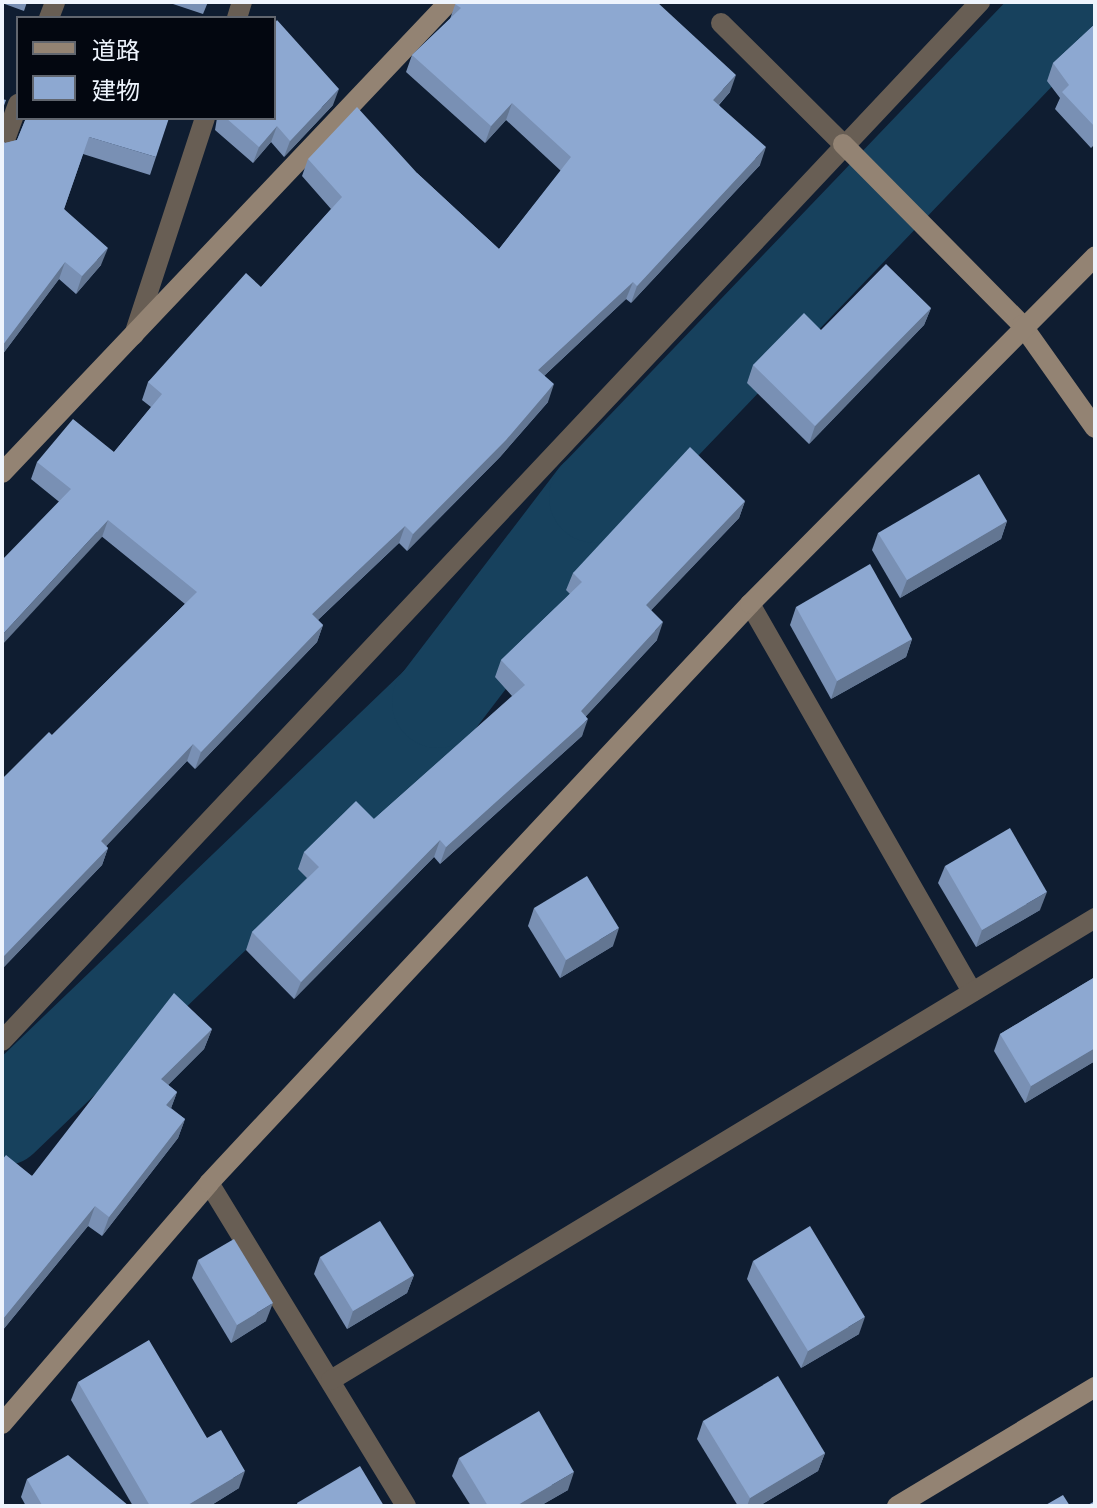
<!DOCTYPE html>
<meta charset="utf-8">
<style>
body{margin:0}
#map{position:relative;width:1097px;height:1508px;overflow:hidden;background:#0f1d31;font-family:"Asap Condensed","Noto Sans JP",sans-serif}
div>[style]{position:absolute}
.river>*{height:92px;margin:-46px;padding:0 46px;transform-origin:46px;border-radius:46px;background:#17415d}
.lane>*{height:20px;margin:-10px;padding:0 10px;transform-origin:10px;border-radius:10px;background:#685e54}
.street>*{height:20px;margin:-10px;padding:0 10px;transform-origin:10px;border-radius:10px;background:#685e54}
.secondary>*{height:20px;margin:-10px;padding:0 10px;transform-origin:10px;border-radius:10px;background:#938373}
.wall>*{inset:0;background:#7990b4}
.shaded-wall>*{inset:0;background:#637692}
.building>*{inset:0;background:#8da8d1}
span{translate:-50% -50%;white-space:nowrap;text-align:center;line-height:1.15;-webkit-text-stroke:8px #030710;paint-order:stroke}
.frame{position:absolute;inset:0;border:4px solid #eef4fd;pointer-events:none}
.legend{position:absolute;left:16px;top:16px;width:260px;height:104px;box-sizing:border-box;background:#030710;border:2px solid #61666f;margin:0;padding:10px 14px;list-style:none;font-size:24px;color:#eef4fd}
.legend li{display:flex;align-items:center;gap:16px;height:40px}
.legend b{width:40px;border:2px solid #61666f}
</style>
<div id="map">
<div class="river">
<i style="left:2px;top:1120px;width:604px;rotate:-43.79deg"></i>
<i style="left:438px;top:702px;width:258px;rotate:-52.6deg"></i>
<i style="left:595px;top:497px;width:685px;rotate:-46.24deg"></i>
</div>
<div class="lane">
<i style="left:721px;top:23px;width:172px;rotate:44.8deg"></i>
</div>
<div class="street">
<i style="left:49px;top:18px;width:17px;rotate:-69deg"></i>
<i style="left:237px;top:18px;width:17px;rotate:-73deg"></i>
<i style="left:2px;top:148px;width:47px;rotate:-70deg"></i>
<i style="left:134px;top:335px;width:228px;rotate:-71.9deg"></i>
<i style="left:750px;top:604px;width:447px;rotate:60.2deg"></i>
<i style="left:2px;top:1041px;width:1427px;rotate:-46.73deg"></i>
<i style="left:209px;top:1183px;width:378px;rotate:58.6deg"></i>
<i style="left:331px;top:1380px;width:893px;rotate:-31.16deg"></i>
</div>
<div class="secondary">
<i style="left:843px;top:144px;width:255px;rotate:45.3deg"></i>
<i style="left:1022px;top:325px;width:126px;rotate:54.7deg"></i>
<i style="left:2px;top:473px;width:649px;rotate:-46.5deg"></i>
<i style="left:2px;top:1424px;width:318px;rotate:-49.3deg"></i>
<i style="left:209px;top:1183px;width:792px;rotate:-46.94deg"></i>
<i style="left:750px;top:604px;width:490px;rotate:-45.2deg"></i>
<i style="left:897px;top:1506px;width:231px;rotate:-31deg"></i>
</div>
<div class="wall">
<i style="clip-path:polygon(2px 2px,27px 2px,24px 11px,2px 3px)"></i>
<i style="clip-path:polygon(167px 2px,208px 2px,203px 14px)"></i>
<i style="clip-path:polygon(456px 2px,730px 92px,719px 105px,760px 165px,631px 303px,626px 299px,544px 376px,548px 402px,500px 457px,407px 551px,399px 543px,318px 620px,323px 625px,317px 642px,195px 769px,187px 761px,106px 846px,108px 848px,102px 865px,2px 969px,2px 779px,52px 735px,185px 604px,31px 479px,37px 462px,114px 452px,151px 407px,142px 400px,148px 382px,261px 287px,331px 209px,302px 176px,308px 159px,417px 173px,499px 249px,561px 171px,506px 120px,485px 143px,406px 72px,412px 55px,450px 19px)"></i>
<i style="clip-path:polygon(1095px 24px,1095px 144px,1091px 148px,1055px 109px,1060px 98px,1047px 81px,1053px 63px)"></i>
<i style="clip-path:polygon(333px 105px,284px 157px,271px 142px,253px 163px,215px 130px,217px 118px,274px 118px)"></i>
<i style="clip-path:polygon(26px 118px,156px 157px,150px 175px,83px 154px,64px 209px,101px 265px,76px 294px,59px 279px,2px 355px,2px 140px,5px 143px,17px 140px)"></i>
<i style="clip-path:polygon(931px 308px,924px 325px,809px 444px,747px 383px,753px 365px,821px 330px)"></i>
<i style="clip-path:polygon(745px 501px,739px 518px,651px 610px,657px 640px,586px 716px,582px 736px,440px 864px,434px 857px,294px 999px,246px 950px,252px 932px,307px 878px,298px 869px,304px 852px,374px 819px,512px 696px,495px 677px,501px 660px,570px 594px,566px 590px,573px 573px)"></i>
<i style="clip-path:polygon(1007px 521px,1001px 539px,900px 598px,872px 550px,878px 533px)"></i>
<i style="clip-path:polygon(796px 607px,912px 639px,906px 657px,831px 699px,790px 625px)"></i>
<i style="clip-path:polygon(945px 866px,1040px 910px,976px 947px,938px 883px)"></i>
<i style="clip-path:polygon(534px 908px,613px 946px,560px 978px,528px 926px)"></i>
<i style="clip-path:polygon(1095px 977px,1095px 1061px,1025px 1103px,994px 1051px,1000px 1034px)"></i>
<i style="clip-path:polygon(212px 1029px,204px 1049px,168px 1085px,177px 1092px,171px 1108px,185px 1119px,178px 1138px,102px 1236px,88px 1226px,2px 1331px,2px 1160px,32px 1176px)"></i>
<i style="clip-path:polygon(320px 1257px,414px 1275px,407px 1293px,347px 1329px,314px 1274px)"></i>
<i style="clip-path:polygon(198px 1260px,266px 1321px,231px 1343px,192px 1278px)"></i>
<i style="clip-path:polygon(753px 1261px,859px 1334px,801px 1368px,747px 1279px)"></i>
<i style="clip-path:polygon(78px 1382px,207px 1438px,239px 1488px,210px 1506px,133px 1506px,71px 1400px)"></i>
<i style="clip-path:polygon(703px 1421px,825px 1453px,818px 1471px,759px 1506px,738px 1506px,697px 1439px)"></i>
<i style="clip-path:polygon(459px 1458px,568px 1490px,540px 1506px,471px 1506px,452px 1476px)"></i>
<i style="clip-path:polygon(27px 1479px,129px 1506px,26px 1506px,21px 1497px)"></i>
</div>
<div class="shaded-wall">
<i style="clip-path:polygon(736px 75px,730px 92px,707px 117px,713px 100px)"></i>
<i style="clip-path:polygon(339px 89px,333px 105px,284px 157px,290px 141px)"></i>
<i style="clip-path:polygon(512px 103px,506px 120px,485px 143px,491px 126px)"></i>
<i style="clip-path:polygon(277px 126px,271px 142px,253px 163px,259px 147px)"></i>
<i style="clip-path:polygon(766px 147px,760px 165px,631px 303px,637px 286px)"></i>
<i style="clip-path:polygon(108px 248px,101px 265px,76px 294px,82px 276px)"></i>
<i style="clip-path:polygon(65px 262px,59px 279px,2px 355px,2px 346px)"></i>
<i style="clip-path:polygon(633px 282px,626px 299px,532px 387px,538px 370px)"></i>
<i style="clip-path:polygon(931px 308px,924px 325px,809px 444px,815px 426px)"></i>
<i style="clip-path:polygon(554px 384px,548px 402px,500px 457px,407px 551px,413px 534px)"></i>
<i style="clip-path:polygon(745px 501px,739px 518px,640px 622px,646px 605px)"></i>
<i style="clip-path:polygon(108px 520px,102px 537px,2px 645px,2px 635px)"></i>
<i style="clip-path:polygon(1007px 521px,1001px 539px,900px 598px,907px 580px)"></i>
<i style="clip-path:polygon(405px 526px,399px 543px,306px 631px,312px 614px)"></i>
<i style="clip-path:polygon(663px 622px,657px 640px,575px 728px,581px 711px)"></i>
<i style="clip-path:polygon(323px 625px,317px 642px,195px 769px,201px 752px)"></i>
<i style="clip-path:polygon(912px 639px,906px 657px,831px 699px,837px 681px)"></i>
<i style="clip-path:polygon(588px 719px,582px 736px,440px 864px,446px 847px)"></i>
<i style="clip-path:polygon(193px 744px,187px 761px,95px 858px,101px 841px)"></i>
<i style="clip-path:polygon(440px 840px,434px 857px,294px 999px,301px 982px)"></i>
<i style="clip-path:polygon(108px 848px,102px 865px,2px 969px,2px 958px)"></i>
<i style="clip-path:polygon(1047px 892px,1040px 910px,976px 947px,982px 930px)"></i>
<i style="clip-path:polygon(619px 928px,613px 946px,560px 978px,566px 960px)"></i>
<i style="clip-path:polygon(212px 1029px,204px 1049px,154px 1099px,161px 1079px)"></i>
<i style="clip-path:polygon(1095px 1048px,1095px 1061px,1025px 1103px,1031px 1086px)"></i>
<i style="clip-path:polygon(177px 1092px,170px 1111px,166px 1105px)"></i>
<i style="clip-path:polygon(185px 1119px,178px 1138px,102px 1236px,109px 1217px)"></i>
<i style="clip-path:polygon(95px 1206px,88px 1226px,2px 1331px,2px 1320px)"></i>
<i style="clip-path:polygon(414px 1275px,407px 1293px,347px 1329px,353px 1311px)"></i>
<i style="clip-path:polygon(273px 1303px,266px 1321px,231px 1343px,237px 1325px)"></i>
<i style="clip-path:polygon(865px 1317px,859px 1334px,801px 1368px,808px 1351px)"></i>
<i style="clip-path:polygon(825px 1453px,818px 1471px,759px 1506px,747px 1506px,750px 1498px)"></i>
<i style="clip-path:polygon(245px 1471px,239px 1488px,210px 1506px,186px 1506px)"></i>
<i style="clip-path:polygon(574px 1472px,568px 1490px,540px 1506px,516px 1506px)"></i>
</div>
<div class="building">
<i style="clip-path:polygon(456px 2px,657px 2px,736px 75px,713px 100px,766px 147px,637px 286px,633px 282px,538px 370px,554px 384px,506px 440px,413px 534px,405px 526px,312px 614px,323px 625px,201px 752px,193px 744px,101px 841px,108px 848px,2px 958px,2px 779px,49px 732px,52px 735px,197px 592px,108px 520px,2px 635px,2px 560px,71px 489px,37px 462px,73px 419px,114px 452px,162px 394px,148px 382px,246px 273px,261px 287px,342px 197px,308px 159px,357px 107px,417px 173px,499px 249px,571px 157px,512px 103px,491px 126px,412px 55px,461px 8px,455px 4px)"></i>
<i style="clip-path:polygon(277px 20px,339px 89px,290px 141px,277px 126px,259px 147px,226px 118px,274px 118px,274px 24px)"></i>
<i style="clip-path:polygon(1095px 24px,1095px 127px,1062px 92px,1069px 85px,1053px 63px)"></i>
<i style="clip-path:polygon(2px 99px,6px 100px,2px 111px)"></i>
<i style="clip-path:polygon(26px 118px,169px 118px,156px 157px,89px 137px,64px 209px,108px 248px,82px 276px,65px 262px,2px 346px,2px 140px,5px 143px,17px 140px)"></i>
<i style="clip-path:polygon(886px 264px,931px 308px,815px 426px,753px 365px,804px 313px,821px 330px)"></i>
<i style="clip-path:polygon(690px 447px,745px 501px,646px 605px,663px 622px,581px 711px,588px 719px,446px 847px,440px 840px,301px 982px,252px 932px,319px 867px,304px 852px,356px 801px,374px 819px,525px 685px,501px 660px,582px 582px,573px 573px)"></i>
<i style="clip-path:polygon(979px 474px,1007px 521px,907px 580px,878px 533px)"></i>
<i style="clip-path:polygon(870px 564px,912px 639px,837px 681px,796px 607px)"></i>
<i style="clip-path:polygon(1010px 828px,1047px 892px,982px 930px,945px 866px)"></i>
<i style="clip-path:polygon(587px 876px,619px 928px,566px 960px,534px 908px)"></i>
<i style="clip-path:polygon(1095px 977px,1095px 1048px,1031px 1086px,1000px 1034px)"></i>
<i style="clip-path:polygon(174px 993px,212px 1029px,161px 1079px,177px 1092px,166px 1105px,185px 1119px,109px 1217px,95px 1206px,2px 1320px,2px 1160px,6px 1155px,32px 1176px)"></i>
<i style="clip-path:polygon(380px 1221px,414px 1275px,353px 1311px,320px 1257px)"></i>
<i style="clip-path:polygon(810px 1226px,865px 1317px,808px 1351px,753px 1261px)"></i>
<i style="clip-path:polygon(234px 1239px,273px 1303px,237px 1325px,198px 1260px)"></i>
<i style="clip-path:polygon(149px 1340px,207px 1438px,221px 1430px,245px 1471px,186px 1506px,150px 1506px,78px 1382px)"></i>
<i style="clip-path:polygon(778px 1376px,825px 1453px,750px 1498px,703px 1421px)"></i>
<i style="clip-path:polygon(539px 1411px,574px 1472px,516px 1506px,488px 1506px,459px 1458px)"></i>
<i style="clip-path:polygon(68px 1455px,129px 1506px,40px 1506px,42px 1505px,27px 1479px)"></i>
<i style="clip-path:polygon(360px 1466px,384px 1506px,298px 1506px,297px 1503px)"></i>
<i style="clip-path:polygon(1063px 1495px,1070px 1506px,1044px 1506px)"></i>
<i style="clip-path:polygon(1095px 1501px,1095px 1506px,1086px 1506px)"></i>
</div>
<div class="frame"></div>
<ul class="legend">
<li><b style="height:10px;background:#938373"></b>道路</li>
<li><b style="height:22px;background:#8da8d1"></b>建物</li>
</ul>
</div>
